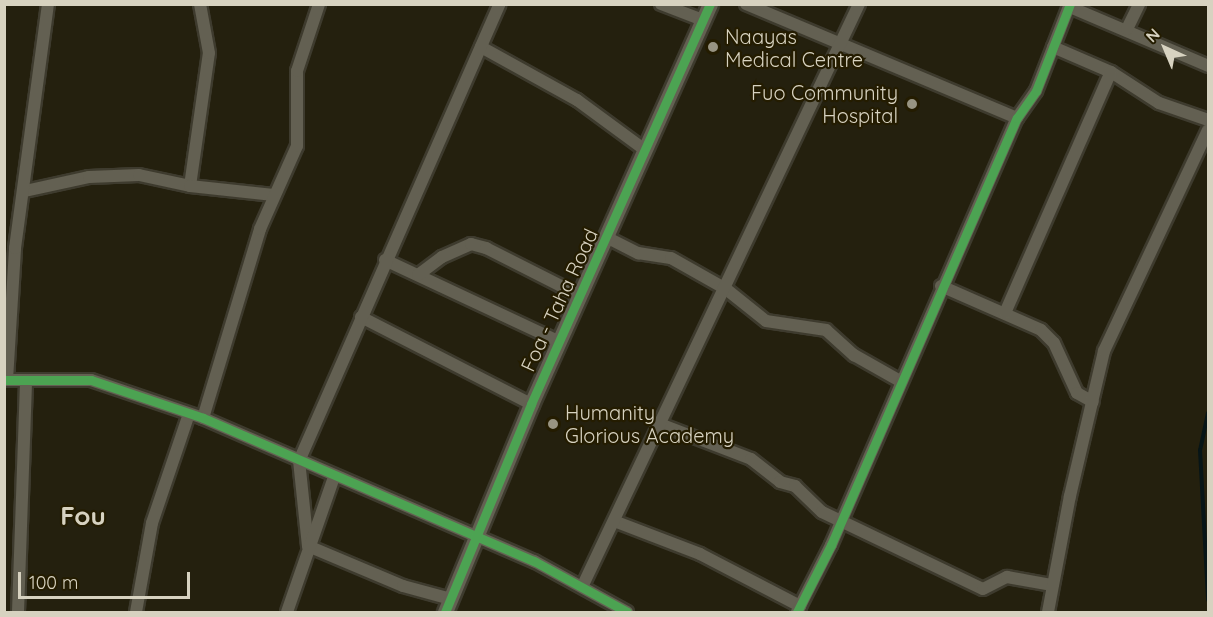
<!DOCTYPE html>
<style>
body{margin:0}
#map{position:relative;width:1213px;height:617px;overflow:hidden;background:#24200e;font-family:Quicksand,sans-serif}
div>[style]{position:absolute}
.stream>*{height:4px;margin:-2px;padding:0 2px;transform-origin:2px;border-radius:2px;background:#071517}
.roads{filter:drop-shadow(2px 0 #3e3b2e) drop-shadow(-2px 0 #3e3b2e) drop-shadow(0 2px #3e3b2e) drop-shadow(0 -2px #3e3b2e)}
.minor>*{height:12px;margin:-6px;padding:0 6px;transform-origin:6px;border-radius:6px;background:#636052}
.tertiary>*{height:15px;margin:-7.5px;padding:0 7.5px;transform-origin:7.5px;border-radius:7.5px;background:#636052}
.cycleway>*{height:9px;margin:-4.5px;padding:0 4.5px;transform-origin:4.5px;border-radius:4.5px;background:#4ca352}
.dots>*{width:16px;height:16px;translate:-50% -50%;box-sizing:border-box;border:3px solid #241c00;border-radius:50%}
span{translate:-50% -50%;white-space:nowrap;text-align:center;line-height:1.15;-webkit-text-stroke:4.5px #241c00;paint-order:stroke}
.poi-label{font-size:20px;color:#d7d2c0}
.left{translate:0 -50%;text-align:left}
.right{translate:-100% -50%;text-align:right}
.street-label{font-size:20px;color:#d7d2c0}
.district-label{font-size:26px;color:#d7d2c0;font-weight:700}
.frame{position:absolute;inset:0;border:6px solid #d7d2c0;pointer-events:none}
.north{position:absolute;left:1135px;top:18px;width:60px;height:60px;-webkit-text-stroke:4px #241c00;paint-order:stroke;rotate:316deg;font-size:16px;font-weight:700;line-height:24px;text-align:center;color:#d7d2c0}
.north::after{content:'';display:block;margin:auto;width:21px;height:27px;background:#d7d2c0;clip-path:polygon(50% 0,100% 100%,50% 72%,0 100%)}
.scale{position:absolute;left:18px;top:572px;width:172px;height:27px;box-sizing:border-box;border:3px solid #d7d2c0;border-top:0;padding-left:8px;font-size:18px;line-height:21px;white-space:nowrap;color:#d7d2c0;-webkit-text-stroke:4px #241c00;paint-order:stroke}
</style>
<div id="map">
<div class="stream">
<i style="left:1208px;top:413px;width:38px;rotate:102deg"></i>
<i style="left:1200px;top:450px;width:150px;rotate:86.9deg"></i>
</div>
<div class="roads">
<div class="minor">
<i style="left:661px;top:4px;width:45px;rotate:20.9deg"></i>
<i style="left:746px;top:4px;width:294px;rotate:22.8deg"></i>
<i style="left:1070px;top:7px;width:150px;rotate:23.1deg"></i>
<i style="left:1127px;top:29px;width:28px;rotate:-64deg"></i>
<i style="left:481px;top:47px;width:110px;rotate:28.9deg"></i>
<i style="left:577px;top:100px;width:84px;rotate:36.3deg"></i>
<i style="left:1053px;top:47px;width:63px;rotate:23.3deg"></i>
<i style="left:1111px;top:72px;width:57px;rotate:32.9deg"></i>
<i style="left:1159px;top:103px;width:52px;rotate:19.1deg"></i>
<i style="left:190px;top:186px;width:134px;rotate:-81.9deg"></i>
<i style="left:209px;top:53px;width:50px;rotate:-100.4deg"></i>
<i style="left:25px;top:191px;width:66px;rotate:-12.3deg"></i>
<i style="left:89px;top:177px;width:50px;rotate:-2.3deg"></i>
<i style="left:139px;top:175px;width:52px;rotate:12.2deg"></i>
<i style="left:190px;top:186px;width:84px;rotate:6.1deg"></i>
<i style="left:608px;top:238px;width:34px;rotate:27deg"></i>
<i style="left:638px;top:253px;width:33px;rotate:9deg"></i>
<i style="left:671px;top:258px;width:63px;rotate:29.4deg"></i>
<i style="left:726px;top:289px;width:51px;rotate:38.7deg"></i>
<i style="left:766px;top:321px;width:61px;rotate:8.5deg"></i>
<i style="left:826px;top:330px;width:38px;rotate:42deg"></i>
<i style="left:854px;top:355px;width:53px;rotate:29.5deg"></i>
<i style="left:385px;top:260px;width:193px;rotate:25.1deg"></i>
<i style="left:418px;top:275px;width:30px;rotate:-37deg"></i>
<i style="left:442px;top:257px;width:32px;rotate:-24deg"></i>
<i style="left:471px;top:244px;width:16px;rotate:15deg"></i>
<i style="left:486px;top:248px;width:106px;rotate:26.8deg"></i>
<i style="left:941px;top:286px;width:109px;rotate:23.7deg"></i>
<i style="left:1041px;top:330px;width:18px;rotate:45deg"></i>
<i style="left:1054px;top:343px;width:55px;rotate:65.3deg"></i>
<i style="left:1077px;top:393px;width:18px;rotate:29deg"></i>
<i style="left:1005px;top:313px;width:263px;rotate:-66.3deg"></i>
<i style="left:361px;top:317px;width:191px;rotate:27.1deg"></i>
<i style="left:4px;top:380px;width:87px"></i>
<i style="left:91px;top:380px;width:118px;rotate:18.7deg"></i>
<i style="left:203px;top:418px;width:361px;rotate:23.4deg"></i>
<i style="left:534px;top:561px;width:106px;rotate:28.7deg"></i>
<i style="left:7px;top:380px;width:132px;rotate:-86.5deg"></i>
<i style="left:15px;top:248px;width:246px;rotate:-82.3deg"></i>
<i style="left:203px;top:418px;width:197px;rotate:-73.2deg"></i>
<i style="left:260px;top:229px;width:91px;rotate:-66deg"></i>
<i style="left:297px;top:146px;width:75px;rotate:-90deg"></i>
<i style="left:297px;top:71px;width:71px;rotate:-71.8deg"></i>
<i style="left:660px;top:424px;width:97px;rotate:21deg"></i>
<i style="left:751px;top:459px;width:37px;rotate:38deg"></i>
<i style="left:780px;top:482px;width:16px;rotate:15deg"></i>
<i style="left:795px;top:486px;width:37px;rotate:44deg"></i>
<i style="left:822px;top:512px;width:178px;rotate:25.6deg"></i>
<i style="left:983px;top:589px;width:27px;rotate:-27deg"></i>
<i style="left:1007px;top:577px;width:46px;rotate:10.1deg"></i>
<i style="left:614px;top:521px;width:92px;rotate:21deg"></i>
<i style="left:700px;top:554px;width:113px;rotate:27.5deg"></i>
<i style="left:308px;top:546px;width:85px;rotate:-96deg"></i>
<i style="left:299px;top:461px;width:499px;rotate:-66.3deg"></i>
<i style="left:308px;top:546px;width:103px;rotate:22.8deg"></i>
<i style="left:403px;top:586px;width:50px;rotate:15.2deg"></i>
<i style="left:583px;top:585px;width:643px;rotate:-64.59deg"></i>
<i style="left:18px;top:612px;width:232px;rotate:-88deg"></i>
<i style="left:136px;top:612px;width:90px;rotate:-79.8deg"></i>
<i style="left:152px;top:523px;width:115px;rotate:-71.3deg"></i>
<i style="left:287px;top:612px;width:143px;rotate:-70.8deg"></i>
<i style="left:797px;top:612px;width:75px;rotate:-63.1deg"></i>
<i style="left:831px;top:545px;width:466px;rotate:-66.5deg"></i>
<i style="left:1017px;top:118px;width:33px;rotate:-55deg"></i>
<i style="left:1036px;top:91px;width:93px;rotate:-68.7deg"></i>
<i style="left:1048px;top:612px;width:118px;rotate:-79.3deg"></i>
<i style="left:1070px;top:496px;width:149px;rotate:-76.8deg"></i>
<i style="left:1104px;top:351px;width:244px;rotate:-64.8deg"></i>
</div>
<div class="tertiary">
<i style="left:445px;top:612px;width:225px;rotate:-67.5deg"></i>
<i style="left:531px;top:404px;width:438px;rotate:-65.9deg"></i>
</div>
</div>
<div class="cycleway">
<i style="left:4px;top:380px;width:87px"></i>
<i style="left:91px;top:380px;width:118px;rotate:18.7deg"></i>
<i style="left:203px;top:418px;width:361px;rotate:23.4deg"></i>
<i style="left:534px;top:561px;width:106px;rotate:28.7deg"></i>
<i style="left:445px;top:612px;width:225px;rotate:-67.5deg"></i>
<i style="left:531px;top:404px;width:438px;rotate:-65.9deg"></i>
<i style="left:797px;top:612px;width:75px;rotate:-63.1deg"></i>
<i style="left:831px;top:545px;width:466px;rotate:-66.5deg"></i>
<i style="left:1017px;top:118px;width:33px;rotate:-55deg"></i>
<i style="left:1036px;top:91px;width:93px;rotate:-68.7deg"></i>
</div>
<div class="dots">
<i style="left:713px;top:47px;background:#989482"></i>
<i style="left:912px;top:104px;background:#989482"></i>
<i style="left:553px;top:424px;background:#989482"></i>
</div>
<div class="poi-label">
<span class="left" style="left:725px;top:48px">Naayas<br>Medical Centre</span>
<span class="right" style="left:898px;top:104px">Fuo Community<br>Hospital</span>
<span class="left" style="left:565px;top:424px">Humanity<br>Glorious Academy</span>
</div>
<div class="street-label">
<span style="left:559px;top:300px;rotate:-65deg">Foa - Taha Road</span>
</div>
<div class="district-label">
<span style="left:83px;top:516px">Fou</span>
</div>
<div class="frame"></div>
<div class="north">N</div>
<div class="scale">100 m</div>
</div>
